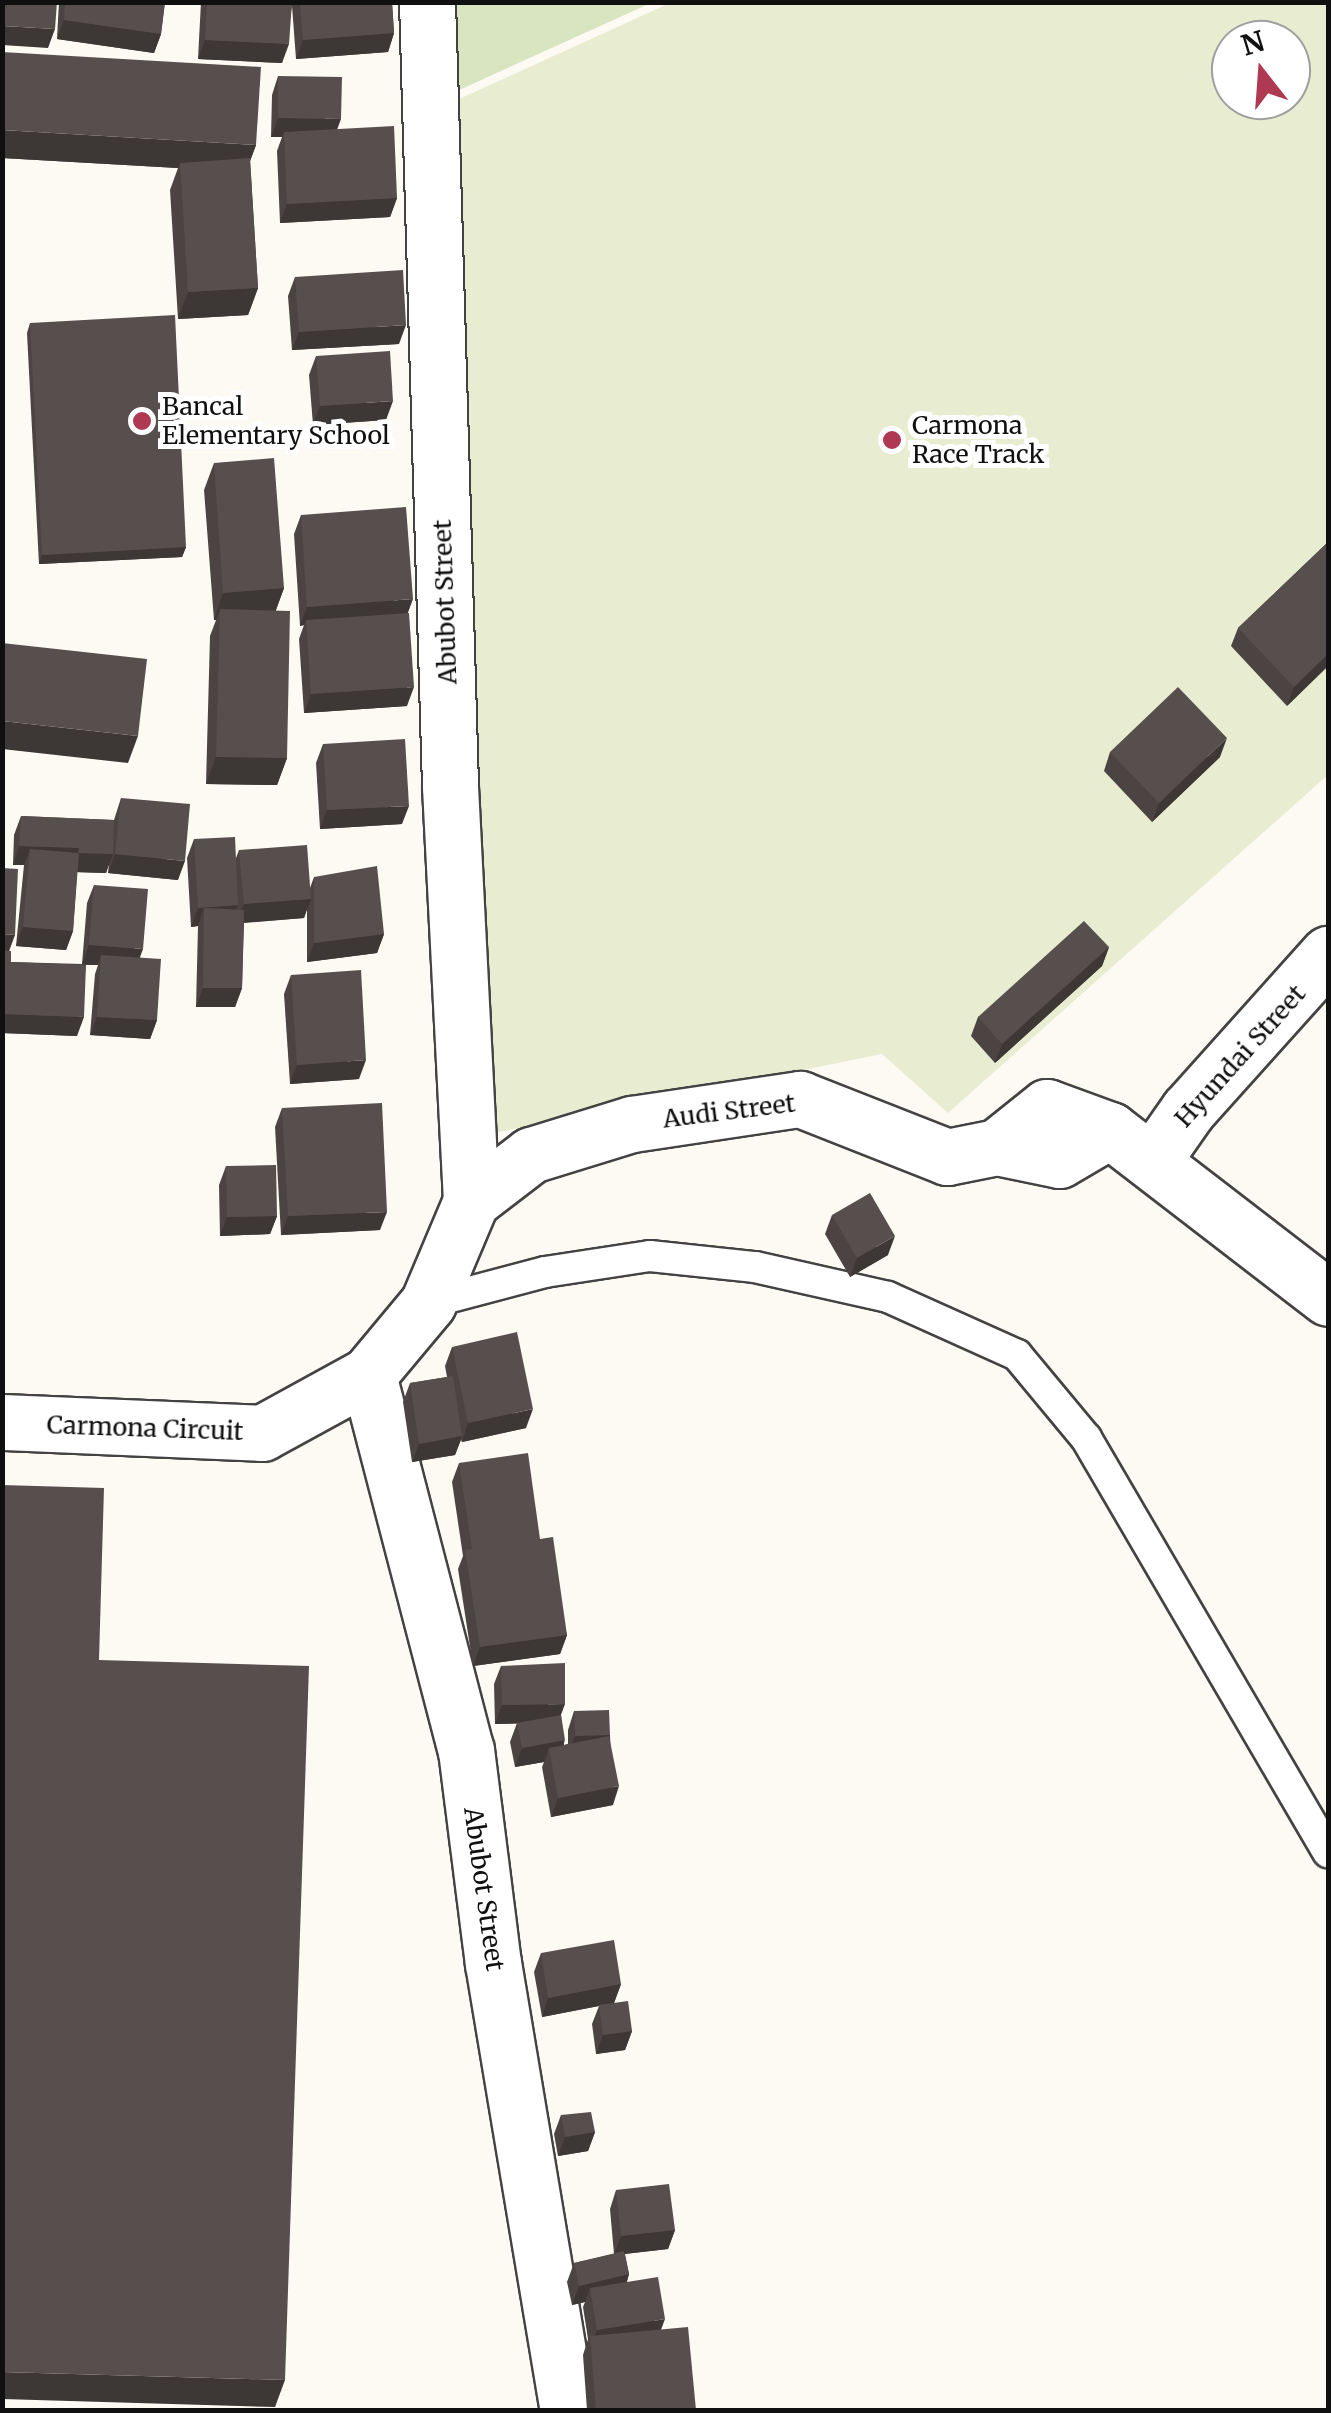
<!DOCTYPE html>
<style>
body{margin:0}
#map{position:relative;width:1331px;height:2413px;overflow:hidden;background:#fdfaf4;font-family:Merriweather,serif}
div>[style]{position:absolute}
.green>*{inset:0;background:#d9e5c0}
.pitch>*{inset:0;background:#e8edd1}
.roads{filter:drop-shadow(2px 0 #434343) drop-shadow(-2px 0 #434343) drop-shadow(0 2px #434343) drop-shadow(0 -2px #434343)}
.service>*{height:30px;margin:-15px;padding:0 15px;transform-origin:15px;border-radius:15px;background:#fff}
.minor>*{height:55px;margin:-27.5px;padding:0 27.5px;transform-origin:27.5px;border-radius:27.5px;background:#fff}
.wall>*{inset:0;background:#4b4442}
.shaded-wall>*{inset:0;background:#3d3736}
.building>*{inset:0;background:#574f4d}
.dots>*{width:28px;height:28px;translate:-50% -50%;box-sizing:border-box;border:5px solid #fff;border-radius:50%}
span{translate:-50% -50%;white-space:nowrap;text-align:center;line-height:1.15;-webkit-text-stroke:10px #fff;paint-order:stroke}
.poi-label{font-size:25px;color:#101010}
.left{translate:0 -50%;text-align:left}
.street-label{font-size:25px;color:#101010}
.frame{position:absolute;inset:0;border:5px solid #101010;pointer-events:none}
.north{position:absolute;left:1211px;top:20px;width:100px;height:100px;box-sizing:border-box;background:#fff;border:2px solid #9f9f9f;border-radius:50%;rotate:343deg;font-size:28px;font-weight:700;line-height:40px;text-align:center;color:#101010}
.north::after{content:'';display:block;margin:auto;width:35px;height:45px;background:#af3852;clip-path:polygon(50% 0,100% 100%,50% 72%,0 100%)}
</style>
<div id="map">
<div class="green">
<i style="clip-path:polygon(448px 3px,651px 3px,446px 96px)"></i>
</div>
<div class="pitch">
<i style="clip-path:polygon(evenodd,670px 3px,1328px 3px,1328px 775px,948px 1113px,882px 1054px,474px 1137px,446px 105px,670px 3px,1231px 40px,1291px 40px,1291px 100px,1231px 100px,1231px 40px)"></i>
</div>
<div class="roads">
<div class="service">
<i style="left:428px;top:1303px;width:121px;rotate:-14.8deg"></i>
<i style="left:545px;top:1272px;width:106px;rotate:-8.7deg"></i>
<i style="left:650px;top:1256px;width:106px;rotate:6deg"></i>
<i style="left:755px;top:1267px;width:136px;rotate:12.7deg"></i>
<i style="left:888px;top:1297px;width:141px;rotate:24.2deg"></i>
<i style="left:1017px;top:1355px;width:108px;rotate:50.3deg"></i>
<i style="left:1086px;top:1438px;width:480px;rotate:59.7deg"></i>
</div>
<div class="minor">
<i style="left:997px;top:1147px;width:64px;rotate:-38.7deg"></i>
<i style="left:1047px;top:1107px;width:67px;rotate:20.1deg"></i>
<i style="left:1110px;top:1130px;width:275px;rotate:37.6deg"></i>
<i style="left:1153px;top:1160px;width:61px;rotate:-55deg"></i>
<i style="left:1188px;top:1110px;width:210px;rotate:-48.1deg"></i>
<i style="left:471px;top:1201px;width:76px;rotate:-37.5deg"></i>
<i style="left:531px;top:1155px;width:106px;rotate:-17.1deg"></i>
<i style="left:632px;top:1124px;width:170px;rotate:-8.5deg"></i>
<i style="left:800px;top:1099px;width:158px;rotate:21.5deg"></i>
<i style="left:947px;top:1157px;width:51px;rotate:-11.3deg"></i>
<i style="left:997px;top:1147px;width:63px;rotate:11.8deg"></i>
<i style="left:1059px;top:1160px;width:59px;rotate:-30.5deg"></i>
<i style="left:368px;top:1375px;width:388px;rotate:75.4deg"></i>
<i style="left:466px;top:1750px;width:215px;rotate:82.8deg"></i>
<i style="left:493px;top:1963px;width:453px;rotate:80.5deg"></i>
<i style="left:2px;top:1422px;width:260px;rotate:2.4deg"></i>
<i style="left:262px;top:1433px;width:121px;rotate:-28.7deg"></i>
<i style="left:368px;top:1375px;width:94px;rotate:-50.2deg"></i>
<i style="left:428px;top:1303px;width:111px;rotate:-67.1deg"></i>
<i style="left:471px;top:1201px;width:417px;rotate:-92.9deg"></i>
<i style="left:450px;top:785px;width:783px;rotate:-91.68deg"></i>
</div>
</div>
<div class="wall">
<i style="clip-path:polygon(59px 2px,165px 2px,161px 34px,154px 53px,57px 39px)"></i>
<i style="clip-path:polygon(201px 2px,392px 2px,394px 33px,388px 52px,296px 59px,292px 6px,282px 63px,198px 59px)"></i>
<i style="clip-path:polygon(278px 76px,337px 129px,397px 198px,390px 217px,280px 223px,277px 151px,282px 137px,271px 137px,272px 95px)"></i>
<i style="clip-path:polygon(256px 145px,250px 161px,258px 288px,248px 315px,178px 319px,170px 190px,178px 168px,2px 158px)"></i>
<i style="clip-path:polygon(295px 277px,399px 344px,292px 350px,288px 296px)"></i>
<i style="clip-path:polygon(30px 323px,186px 547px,182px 557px,39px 564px,27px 333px)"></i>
<i style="clip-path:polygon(316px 356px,386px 420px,313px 425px,309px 375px)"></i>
<i style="clip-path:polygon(214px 463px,284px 588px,276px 610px,287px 758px,277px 785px,206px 784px,210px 636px,216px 620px,214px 620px,204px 490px)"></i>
<i style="clip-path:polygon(301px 515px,408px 613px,407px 706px,304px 713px,299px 639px,304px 625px,300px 626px,294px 534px)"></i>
<i style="clip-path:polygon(1328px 542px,1328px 666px,1287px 706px,1231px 646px,1238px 628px)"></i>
<i style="clip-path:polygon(323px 744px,402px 824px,320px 829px,316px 763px)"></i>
<i style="clip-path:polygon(1110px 752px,1220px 757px,1152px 822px,1104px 771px)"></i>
<i style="clip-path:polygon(121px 798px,178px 880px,108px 873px,109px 863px,106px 873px,77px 872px,73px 931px,66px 950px,16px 946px,24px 865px,13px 865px,14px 835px,21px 816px,114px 820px)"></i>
<i style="clip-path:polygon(194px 839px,236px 858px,239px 850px,310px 888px,314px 877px,384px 934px,377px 953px,307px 962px,307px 908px,304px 918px,244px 923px,242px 988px,235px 1007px,196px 1007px,198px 926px,191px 927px,187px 858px)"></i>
<i style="clip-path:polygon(94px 885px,140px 957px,157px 1020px,150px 1039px,90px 1035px,95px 974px,98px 965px,86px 965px,77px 1036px,2px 1033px,9px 951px,11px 962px,82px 964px,87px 903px)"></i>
<i style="clip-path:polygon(1109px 947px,1102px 966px,995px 1063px,971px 1036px,978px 1017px)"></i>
<i style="clip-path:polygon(291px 975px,359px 1079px,290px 1084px,284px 994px)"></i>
<i style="clip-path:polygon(282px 1108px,380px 1230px,281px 1235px,275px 1127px)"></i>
<i style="clip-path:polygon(226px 1166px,277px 1216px,270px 1234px,220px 1236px,219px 1185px)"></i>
<i style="clip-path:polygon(832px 1215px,888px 1255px,850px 1277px,825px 1234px)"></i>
<i style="clip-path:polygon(452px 1347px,526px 1428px,462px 1442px,461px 1440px,455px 1455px,412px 1462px,403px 1402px,410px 1383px,447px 1377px,445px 1366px)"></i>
<i style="clip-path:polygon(459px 1463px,540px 1539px,567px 1635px,560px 1654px,473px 1666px,458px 1569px,463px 1556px,452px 1482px)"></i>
<i style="clip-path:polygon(501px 1666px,561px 1715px,564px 1745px,568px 1744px,568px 1730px,574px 1711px,610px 1735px,613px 1805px,551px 1817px,542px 1767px,544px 1762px,515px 1767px,510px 1742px,517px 1723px,495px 1724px,494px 1684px)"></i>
<i style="clip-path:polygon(541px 1953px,621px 1984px,614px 2003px,632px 2031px,625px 2050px,596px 2054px,592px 2024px,599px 2006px,542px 2017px,534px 1972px)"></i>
<i style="clip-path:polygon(561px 2115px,595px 2132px,588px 2151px,558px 2156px,554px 2134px)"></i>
<i style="clip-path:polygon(616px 2190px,675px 2230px,668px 2249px,625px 2254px,629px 2274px,627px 2282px,661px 2330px,696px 2410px,587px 2410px,583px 2355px,588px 2339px,583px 2307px,585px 2302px,572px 2305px,567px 2282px,574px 2263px,614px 2254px,610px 2209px)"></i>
</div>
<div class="shaded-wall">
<i style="clip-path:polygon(64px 20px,161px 34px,154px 53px,57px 39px)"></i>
<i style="clip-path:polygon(3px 26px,55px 29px,48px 48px,2px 45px)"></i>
<i style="clip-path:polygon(394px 33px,388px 52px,296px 59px,303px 40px)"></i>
<i style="clip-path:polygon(205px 40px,289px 44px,282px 63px,198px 59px)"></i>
<i style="clip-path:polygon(278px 118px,341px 119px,334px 138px,284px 132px,282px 137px,271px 137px)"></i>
<i style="clip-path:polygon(2px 130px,256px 145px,246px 172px,180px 163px,178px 168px,2px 158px)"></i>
<i style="clip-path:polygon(397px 198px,390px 217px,280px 223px,287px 204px)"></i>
<i style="clip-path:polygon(258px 288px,248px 315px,178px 319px,188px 292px)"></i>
<i style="clip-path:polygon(406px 325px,399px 344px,292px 350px,299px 332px)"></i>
<i style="clip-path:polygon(393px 401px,386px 420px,313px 425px,320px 406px)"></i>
<i style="clip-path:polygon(186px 547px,182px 557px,39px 564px,42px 555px)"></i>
<i style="clip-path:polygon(284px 588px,274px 615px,220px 609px,216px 620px,214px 620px,223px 593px)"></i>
<i style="clip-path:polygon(413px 599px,406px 618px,306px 620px,304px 625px,300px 626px,307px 607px)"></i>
<i style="clip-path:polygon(1328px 654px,1328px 666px,1287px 706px,1294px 687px)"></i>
<i style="clip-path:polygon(414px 687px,407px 706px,304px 713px,311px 694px)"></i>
<i style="clip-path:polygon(2px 721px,138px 736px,128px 763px,2px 749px)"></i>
<i style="clip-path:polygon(1227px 738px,1220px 757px,1152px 822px,1159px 803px)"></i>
<i style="clip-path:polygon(216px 757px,287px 758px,277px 785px,206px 784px)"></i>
<i style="clip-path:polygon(409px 806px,402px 824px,320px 829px,327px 810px)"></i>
<i style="clip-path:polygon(19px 846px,79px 848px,72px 867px,30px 849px,24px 865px,13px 865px)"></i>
<i style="clip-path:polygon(79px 853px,113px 854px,106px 873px,72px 872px)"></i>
<i style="clip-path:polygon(115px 854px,185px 861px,178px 880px,108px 873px)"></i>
<i style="clip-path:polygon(311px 899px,304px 918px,237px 923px,244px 904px)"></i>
<i style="clip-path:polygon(238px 905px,231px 924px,204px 908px,198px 926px,191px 927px,198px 908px)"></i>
<i style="clip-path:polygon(23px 927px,73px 931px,66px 950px,16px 946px)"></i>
<i style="clip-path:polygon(2px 934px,15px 935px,8px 954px,2px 954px)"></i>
<i style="clip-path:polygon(384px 934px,377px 953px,307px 962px,314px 943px)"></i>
<i style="clip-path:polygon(89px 945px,143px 949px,136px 968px,101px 955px,98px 965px,82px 964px)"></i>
<i style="clip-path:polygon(1109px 947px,1102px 966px,995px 1063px,1002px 1044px)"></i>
<i style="clip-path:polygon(203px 988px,242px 988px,235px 1007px,196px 1007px)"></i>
<i style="clip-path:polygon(2px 1014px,84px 1017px,77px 1036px,2px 1033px)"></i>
<i style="clip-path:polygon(97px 1017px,157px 1020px,150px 1039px,90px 1035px)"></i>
<i style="clip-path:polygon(366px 1060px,359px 1079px,290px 1084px,297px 1065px)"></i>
<i style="clip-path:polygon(387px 1212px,380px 1230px,281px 1235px,288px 1216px)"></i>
<i style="clip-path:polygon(277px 1216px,270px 1234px,220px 1236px,227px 1217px)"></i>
<i style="clip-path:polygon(895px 1236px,888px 1255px,850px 1277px,857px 1258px)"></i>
<i style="clip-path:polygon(533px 1409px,526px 1428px,462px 1442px,468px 1423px)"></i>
<i style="clip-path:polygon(462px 1436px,455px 1455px,412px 1462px,419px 1444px)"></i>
<i style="clip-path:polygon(567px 1635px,560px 1654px,473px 1666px,480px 1647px)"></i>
<i style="clip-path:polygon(565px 1704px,558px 1723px,495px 1724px,502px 1705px)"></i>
<i style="clip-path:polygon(610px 1735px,603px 1754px,568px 1755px,575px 1736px)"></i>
<i style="clip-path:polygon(565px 1740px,558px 1759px,549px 1748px,544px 1762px,515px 1767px,522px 1748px)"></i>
<i style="clip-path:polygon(619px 1786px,613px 1805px,551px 1817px,558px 1798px)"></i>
<i style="clip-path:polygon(621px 1984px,614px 2003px,542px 2017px,548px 1998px)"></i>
<i style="clip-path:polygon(632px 2031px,625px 2050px,596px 2054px,603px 2035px)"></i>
<i style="clip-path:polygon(595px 2132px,588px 2151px,558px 2156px,565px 2137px)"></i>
<i style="clip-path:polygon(675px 2230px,668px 2249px,614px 2255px,621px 2236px)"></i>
<i style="clip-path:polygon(629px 2274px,623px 2293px,590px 2288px,585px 2302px,572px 2305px,579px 2286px)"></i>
<i style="clip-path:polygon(665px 2319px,658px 2338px,590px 2349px,597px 2330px)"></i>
<i style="clip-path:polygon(2px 2372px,285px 2380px,275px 2407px,2px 2399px)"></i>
</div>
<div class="building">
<i style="clip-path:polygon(4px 2px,57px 2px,55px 29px,3px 26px)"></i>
<i style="clip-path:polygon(65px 2px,165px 2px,161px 34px,64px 20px)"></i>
<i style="clip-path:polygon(207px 2px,292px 2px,289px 44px,205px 40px)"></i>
<i style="clip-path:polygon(300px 2px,392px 2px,394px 33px,303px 40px)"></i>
<i style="clip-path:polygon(2px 52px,261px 67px,256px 145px,2px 130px)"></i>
<i style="clip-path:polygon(278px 76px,342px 77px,341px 119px,278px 118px)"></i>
<i style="clip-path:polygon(394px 126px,397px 198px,287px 204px,284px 132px)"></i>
<i style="clip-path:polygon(250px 158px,258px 288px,188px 292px,180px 163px)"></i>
<i style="clip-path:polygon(403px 270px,406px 325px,299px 332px,295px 277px)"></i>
<i style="clip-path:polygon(175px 315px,186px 547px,42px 555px,30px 323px)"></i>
<i style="clip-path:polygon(390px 351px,393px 401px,320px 406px,316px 356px)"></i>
<i style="clip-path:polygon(274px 458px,284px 588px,223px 593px,214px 463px)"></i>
<i style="clip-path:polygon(406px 507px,413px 599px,307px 607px,301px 515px)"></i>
<i style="clip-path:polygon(1328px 542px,1328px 654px,1294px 687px,1238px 628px)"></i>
<i style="clip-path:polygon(220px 609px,290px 611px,287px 758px,216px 757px)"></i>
<i style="clip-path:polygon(409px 613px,414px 687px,311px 694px,306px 620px)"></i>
<i style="clip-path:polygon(2px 643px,147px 659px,138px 736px,2px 721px)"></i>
<i style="clip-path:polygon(1178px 687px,1227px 738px,1159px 803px,1110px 752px)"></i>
<i style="clip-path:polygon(405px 739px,409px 806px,327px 810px,323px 744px)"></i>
<i style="clip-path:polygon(121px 798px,190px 804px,185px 861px,115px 854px)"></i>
<i style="clip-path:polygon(21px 816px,114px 820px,113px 854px,79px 853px,73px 931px,23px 927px,30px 849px,79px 853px,79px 848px,19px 846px)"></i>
<i style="clip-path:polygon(235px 837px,238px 905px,198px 908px,194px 839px)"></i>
<i style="clip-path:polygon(307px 845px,311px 899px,244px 904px,239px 850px)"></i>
<i style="clip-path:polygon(377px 866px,384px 934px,314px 943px,314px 877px)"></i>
<i style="clip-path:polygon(2px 868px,18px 869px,15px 935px,2px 934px)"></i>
<i style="clip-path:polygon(94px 885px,148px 889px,143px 949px,89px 945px)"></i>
<i style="clip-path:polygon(204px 908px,244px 910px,242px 988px,203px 988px)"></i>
<i style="clip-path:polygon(1084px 921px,1109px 947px,1002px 1044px,978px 1017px)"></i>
<i style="clip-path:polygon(2px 950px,11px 951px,11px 962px,86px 965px,84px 1017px,2px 1014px)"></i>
<i style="clip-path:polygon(101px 955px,161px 959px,157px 1020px,97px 1017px)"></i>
<i style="clip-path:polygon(361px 970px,366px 1060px,297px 1065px,291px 975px)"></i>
<i style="clip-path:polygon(382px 1103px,387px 1212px,288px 1216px,282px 1108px)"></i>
<i style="clip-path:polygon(276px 1165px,277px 1216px,227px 1217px,226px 1166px)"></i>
<i style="clip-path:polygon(870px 1193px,895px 1236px,857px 1258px,832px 1215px)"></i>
<i style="clip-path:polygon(517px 1332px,533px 1409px,468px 1423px,452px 1347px)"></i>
<i style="clip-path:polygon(453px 1376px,462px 1436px,419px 1444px,410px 1383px)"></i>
<i style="clip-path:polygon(528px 1453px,540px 1539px,553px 1537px,567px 1635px,480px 1647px,465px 1550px,472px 1549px,459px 1463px)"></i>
<i style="clip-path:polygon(2px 1485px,104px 1488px,99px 1660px,309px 1666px,285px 2380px,2px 2372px)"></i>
<i style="clip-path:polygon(565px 1663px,565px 1704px,502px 1705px,501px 1666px)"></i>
<i style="clip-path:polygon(609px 1710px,610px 1735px,575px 1736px,574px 1711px)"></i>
<i style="clip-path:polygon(561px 1715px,565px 1740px,522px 1748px,517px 1723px)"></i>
<i style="clip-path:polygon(609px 1736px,619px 1786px,558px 1798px,549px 1748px)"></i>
<i style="clip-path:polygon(614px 1940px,621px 1984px,548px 1998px,541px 1953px)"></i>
<i style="clip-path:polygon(628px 2001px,632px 2031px,603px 2035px,599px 2005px)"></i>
<i style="clip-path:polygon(591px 2112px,595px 2132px,565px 2137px,561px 2115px)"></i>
<i style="clip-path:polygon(669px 2184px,675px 2230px,621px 2236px,616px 2190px)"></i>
<i style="clip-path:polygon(624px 2251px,629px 2274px,579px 2286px,574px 2263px)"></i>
<i style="clip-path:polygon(658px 2277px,665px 2319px,597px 2330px,590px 2288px)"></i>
<i style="clip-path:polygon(688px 2327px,696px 2410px,596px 2410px,590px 2336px)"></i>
</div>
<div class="dots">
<i style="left:142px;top:421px;background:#af3852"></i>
<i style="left:892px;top:440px;background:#af3852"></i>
</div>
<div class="poi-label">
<span class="left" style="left:162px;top:421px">Bancal<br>Elementary School</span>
<span class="left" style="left:912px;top:440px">Carmona<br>Race Track</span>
</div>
<div class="street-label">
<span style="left:445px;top:602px;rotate:-92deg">Abubot Street</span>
<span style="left:1240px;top:1056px;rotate:-48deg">Hyundai Street</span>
<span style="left:729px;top:1111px;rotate:-7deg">Audi Street</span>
<span style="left:145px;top:1428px;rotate:2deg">Carmona Circuit</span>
<span style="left:484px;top:1889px;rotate:82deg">Abubot Street</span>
</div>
<div class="frame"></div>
<div class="north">N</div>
</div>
